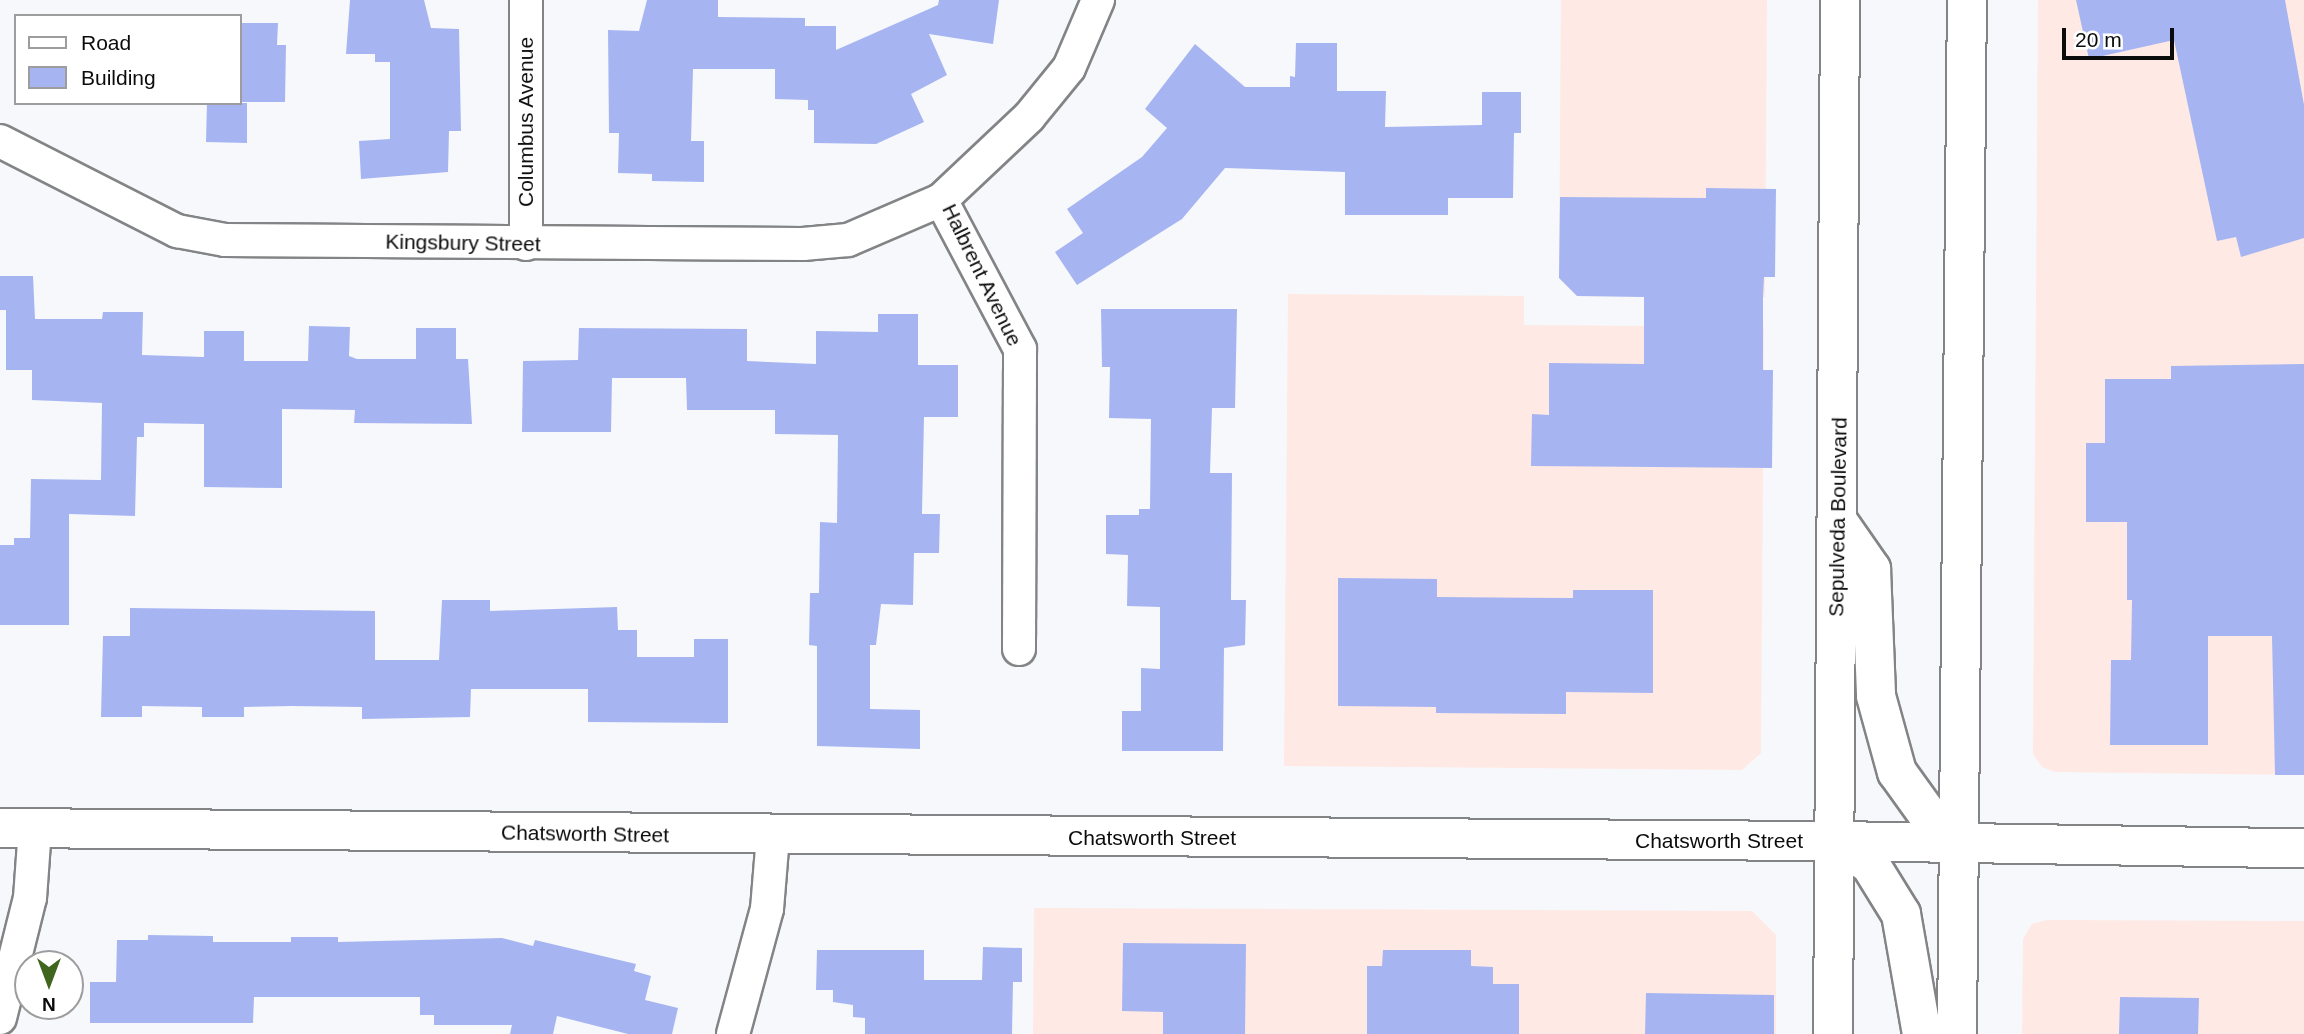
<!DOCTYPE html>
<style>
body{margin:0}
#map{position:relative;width:2304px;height:1034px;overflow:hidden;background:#f7f8fb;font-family:Arial,sans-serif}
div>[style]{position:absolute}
.commercial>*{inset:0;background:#fee9e4}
.building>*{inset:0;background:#a6b5f2}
.roads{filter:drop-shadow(2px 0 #838486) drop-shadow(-2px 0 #838486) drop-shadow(0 2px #838486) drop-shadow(0 -2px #838486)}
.street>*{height:32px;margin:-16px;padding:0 16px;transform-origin:16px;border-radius:16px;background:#fff}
.secondary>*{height:38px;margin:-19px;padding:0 19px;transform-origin:19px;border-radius:19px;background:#fff}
.primary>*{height:38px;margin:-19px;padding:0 19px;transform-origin:19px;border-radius:19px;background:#fff}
span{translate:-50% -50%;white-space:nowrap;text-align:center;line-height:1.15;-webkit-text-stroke:5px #fff;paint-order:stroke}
.street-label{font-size:21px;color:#0b0b0c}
.legend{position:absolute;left:14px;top:14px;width:228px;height:91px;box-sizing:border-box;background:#fff;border:2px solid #9d9d9e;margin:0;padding:9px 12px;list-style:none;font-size:21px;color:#0b0b0c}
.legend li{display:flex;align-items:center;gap:14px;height:35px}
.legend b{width:35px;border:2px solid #9d9d9e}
.north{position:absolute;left:14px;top:950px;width:70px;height:70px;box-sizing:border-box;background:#fff;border:2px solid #9d9d9e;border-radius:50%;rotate:180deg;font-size:19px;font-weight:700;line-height:28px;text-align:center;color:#0b0b0c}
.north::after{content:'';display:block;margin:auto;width:24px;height:32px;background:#3f651f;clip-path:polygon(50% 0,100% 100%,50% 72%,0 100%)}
.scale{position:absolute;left:2062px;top:28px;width:112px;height:32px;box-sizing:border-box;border:4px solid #0b0b0c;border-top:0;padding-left:9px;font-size:21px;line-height:24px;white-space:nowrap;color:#0b0b0c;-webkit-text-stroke:5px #fff;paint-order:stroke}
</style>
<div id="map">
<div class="commercial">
<i style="clip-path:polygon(1561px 0,1767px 0,1765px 297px,1577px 296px,1559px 278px)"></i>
<i style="clip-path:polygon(2038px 0,2304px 0,2304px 775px,2055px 772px,2042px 767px,2033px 754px)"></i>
<i style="clip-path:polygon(1288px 294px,1524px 296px,1524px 325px,1764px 327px,1761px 753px,1742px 770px,1284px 766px)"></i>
<i style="clip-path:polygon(1034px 908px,1752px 911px,1776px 935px,1776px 1034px,1033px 1034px)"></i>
<i style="clip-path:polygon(2047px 920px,2304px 921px,2304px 1034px,2022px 1034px,2023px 939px,2032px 924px)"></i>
</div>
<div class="building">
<i style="clip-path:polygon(350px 0,424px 0,431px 28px,459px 29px,461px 131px,449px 131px,448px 172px,361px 179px,359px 141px,390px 139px,390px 62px,375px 62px,375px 54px,346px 54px)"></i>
<i style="clip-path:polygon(647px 0,718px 0,718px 17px,805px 18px,805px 26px,836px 26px,836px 50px,938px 5px,939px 0,999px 0,993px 44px,929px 34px,947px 75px,911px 94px,924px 122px,876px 144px,814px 143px,814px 110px,808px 110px,808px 100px,775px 99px,775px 69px,693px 69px,691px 141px,704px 141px,704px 182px,652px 181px,652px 174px,618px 173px,619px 133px,609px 133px,608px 30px,639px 31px)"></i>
<i style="clip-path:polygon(2076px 0,2285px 0,2304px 105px,2304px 238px,2241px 257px,2236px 237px,2217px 241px,2174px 40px,2089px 59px)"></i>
<i style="clip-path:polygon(240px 23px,278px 23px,277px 45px,286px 45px,285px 102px,240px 102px)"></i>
<i style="clip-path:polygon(1296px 43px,1337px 43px,1337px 91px,1386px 91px,1385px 127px,1482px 125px,1482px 92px,1521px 92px,1521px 133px,1514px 133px,1513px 198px,1448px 198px,1448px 215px,1345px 215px,1345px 172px,1225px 168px,1182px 219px,1077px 285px,1055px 252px,1083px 233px,1067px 209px,1142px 157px,1167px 128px,1145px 109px,1195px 44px,1245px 87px,1290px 87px,1290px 76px,1295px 77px)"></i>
<i style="clip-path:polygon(207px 103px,247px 103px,247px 143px,206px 142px)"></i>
<i style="clip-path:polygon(1706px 188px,1776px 189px,1775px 277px,1764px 277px,1763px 297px,1763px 370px,1773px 370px,1772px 468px,1531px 466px,1532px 414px,1549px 415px,1549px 363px,1644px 364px,1644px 297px,1577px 296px,1559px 278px,1560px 197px,1706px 198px)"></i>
<i style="clip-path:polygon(0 276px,33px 276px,35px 319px,102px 319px,103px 312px,143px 312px,142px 355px,204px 357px,204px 331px,244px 331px,244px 361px,308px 361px,309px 326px,350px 327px,349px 356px,357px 359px,416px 359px,416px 328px,456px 328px,456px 359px,468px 359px,472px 424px,354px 423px,355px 410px,282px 409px,282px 488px,204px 487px,204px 424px,144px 423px,144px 437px,137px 437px,135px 516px,69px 514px,69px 625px,0 625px,0 545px,14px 545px,14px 538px,30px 538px,31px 479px,101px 480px,102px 403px,32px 400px,32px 370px,6px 370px,6px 310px,0 310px)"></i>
<i style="clip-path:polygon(1101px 309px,1237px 309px,1235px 408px,1212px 408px,1210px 473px,1232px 473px,1231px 600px,1246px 600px,1245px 645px,1224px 648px,1223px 751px,1122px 751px,1122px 711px,1141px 711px,1141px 668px,1160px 669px,1160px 607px,1127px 606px,1128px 555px,1106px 554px,1106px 515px,1139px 515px,1139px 509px,1150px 509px,1151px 419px,1109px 418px,1110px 367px,1102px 367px)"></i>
<i style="clip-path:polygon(878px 314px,918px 314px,918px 365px,958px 365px,958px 417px,924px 417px,922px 514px,940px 514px,939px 553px,914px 553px,913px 605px,881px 604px,876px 645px,870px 645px,870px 709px,920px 710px,920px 749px,817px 746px,817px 646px,809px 645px,810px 593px,819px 593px,820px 522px,837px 523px,838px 435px,775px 434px,775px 410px,687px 410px,686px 378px,612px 378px,611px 432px,522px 432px,523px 361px,578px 360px,579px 328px,747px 329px,747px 361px,816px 364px,816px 331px,878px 332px)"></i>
<i style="clip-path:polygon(2304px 364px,2304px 775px,2275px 775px,2272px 636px,2208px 636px,2208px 745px,2110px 745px,2111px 660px,2131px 660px,2132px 600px,2127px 600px,2127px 522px,2086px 522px,2086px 443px,2105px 443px,2105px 379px,2171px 379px,2171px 366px)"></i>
<i style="clip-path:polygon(1338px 578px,1437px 579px,1437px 597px,1573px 598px,1573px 590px,1653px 590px,1653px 693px,1566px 692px,1566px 714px,1436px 713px,1436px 707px,1338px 706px)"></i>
<i style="clip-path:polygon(442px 600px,490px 600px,490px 611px,617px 607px,618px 630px,637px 630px,637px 657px,694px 657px,694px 639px,728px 639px,728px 723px,588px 722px,588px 689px,471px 689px,470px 717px,362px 719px,362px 707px,292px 706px,244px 707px,244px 717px,202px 717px,202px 707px,142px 706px,142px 717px,101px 717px,103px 636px,130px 636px,130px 608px,375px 611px,375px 660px,439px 660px)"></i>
<i style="clip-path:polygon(148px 935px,213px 936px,213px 942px,291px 942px,291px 937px,338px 937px,338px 942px,502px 938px,533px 946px,535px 940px,636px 964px,634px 971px,651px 976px,645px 1000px,678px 1008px,672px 1034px,628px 1034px,557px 1016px,553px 1034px,510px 1034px,512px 1025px,434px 1025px,434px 1015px,420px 1015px,420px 997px,254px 997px,253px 1023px,90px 1023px,90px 982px,116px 982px,117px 940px,148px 940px)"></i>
<i style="clip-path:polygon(1123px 943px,1246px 944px,1245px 1034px,1163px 1034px,1163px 1012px,1122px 1011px)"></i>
<i style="clip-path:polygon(983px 947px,1022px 948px,1022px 982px,1013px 982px,1012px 1034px,865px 1034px,865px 1018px,853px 1017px,853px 1005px,833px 1002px,833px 990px,816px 990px,817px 950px,924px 950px,924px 980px,982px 980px)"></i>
<i style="clip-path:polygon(1383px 950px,1471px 950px,1471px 966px,1493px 967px,1493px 984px,1519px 984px,1519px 1034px,1367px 1034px,1367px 966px,1382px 966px)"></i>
<i style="clip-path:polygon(1646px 993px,1774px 995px,1774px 1034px,1645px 1034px)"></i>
<i style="clip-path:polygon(2120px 997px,2199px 998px,2198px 1034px,2119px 1034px)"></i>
</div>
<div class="roads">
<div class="street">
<i style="left:526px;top:0;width:244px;rotate:90deg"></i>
<i style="left:0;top:141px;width:199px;rotate:27deg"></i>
<i style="left:177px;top:231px;width:49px;rotate:10.6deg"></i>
<i style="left:225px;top:240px;width:578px;rotate:0.4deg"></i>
<i style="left:803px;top:244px;width:45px;rotate:-5.1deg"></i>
<i style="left:848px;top:240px;width:101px;rotate:-23.3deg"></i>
<i style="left:1019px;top:649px;width:300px;rotate:-89.8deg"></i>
<i style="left:1020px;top:349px;width:169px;rotate:-117.9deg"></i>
<i style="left:941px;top:200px;width:121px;rotate:-43.3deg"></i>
<i style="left:1029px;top:117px;width:63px;rotate:-50.8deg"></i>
<i style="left:1069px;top:68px;width:74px;rotate:-66.9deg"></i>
<i style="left:0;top:1018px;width:124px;rotate:-76deg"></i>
<i style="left:30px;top:898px;width:69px;rotate:-85.9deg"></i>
<i style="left:733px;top:1034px;width:130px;rotate:-74.8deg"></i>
<i style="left:767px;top:909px;width:73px;rotate:-85.3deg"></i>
</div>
<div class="secondary">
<i style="left:0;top:828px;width:1834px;rotate:0.41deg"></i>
<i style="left:1834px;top:841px;width:470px;rotate:0.9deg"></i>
</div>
<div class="primary">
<i style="left:1837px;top:520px;width:60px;rotate:55.2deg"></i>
<i style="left:1871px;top:569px;width:127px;rotate:87.7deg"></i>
<i style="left:1876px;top:696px;width:79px;rotate:74.6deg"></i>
<i style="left:1897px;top:772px;width:62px;rotate:54.2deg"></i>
<i style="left:1933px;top:822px;width:32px;rotate:41deg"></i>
<i style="left:1834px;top:841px;width:43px;rotate:32.6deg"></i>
<i style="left:1870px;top:864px;width:59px;rotate:58.2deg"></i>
<i style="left:1901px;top:914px;width:122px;rotate:80.1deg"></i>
<i style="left:1833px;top:1034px;width:1034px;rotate:-89.61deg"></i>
<i style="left:1957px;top:1034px;width:1034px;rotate:-89.45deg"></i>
</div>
</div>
<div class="street-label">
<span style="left:526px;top:122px;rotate:-90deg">Columbus Avenue</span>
<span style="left:463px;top:243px;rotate:1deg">Kingsbury Street</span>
<span style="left:982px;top:275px;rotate:64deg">Halbrent Avenue</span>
<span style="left:1838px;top:517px;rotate:-89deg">Sepulveda Boulevard</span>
<span style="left:585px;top:834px;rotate:1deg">Chatsworth Street</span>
<span style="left:1152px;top:838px">Chatsworth Street</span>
<span style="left:1719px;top:841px">Chatsworth Street</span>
</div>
<ul class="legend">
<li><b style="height:9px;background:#fff"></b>Road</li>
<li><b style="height:19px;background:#a6b5f2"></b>Building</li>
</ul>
<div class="north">N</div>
<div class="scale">20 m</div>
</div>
